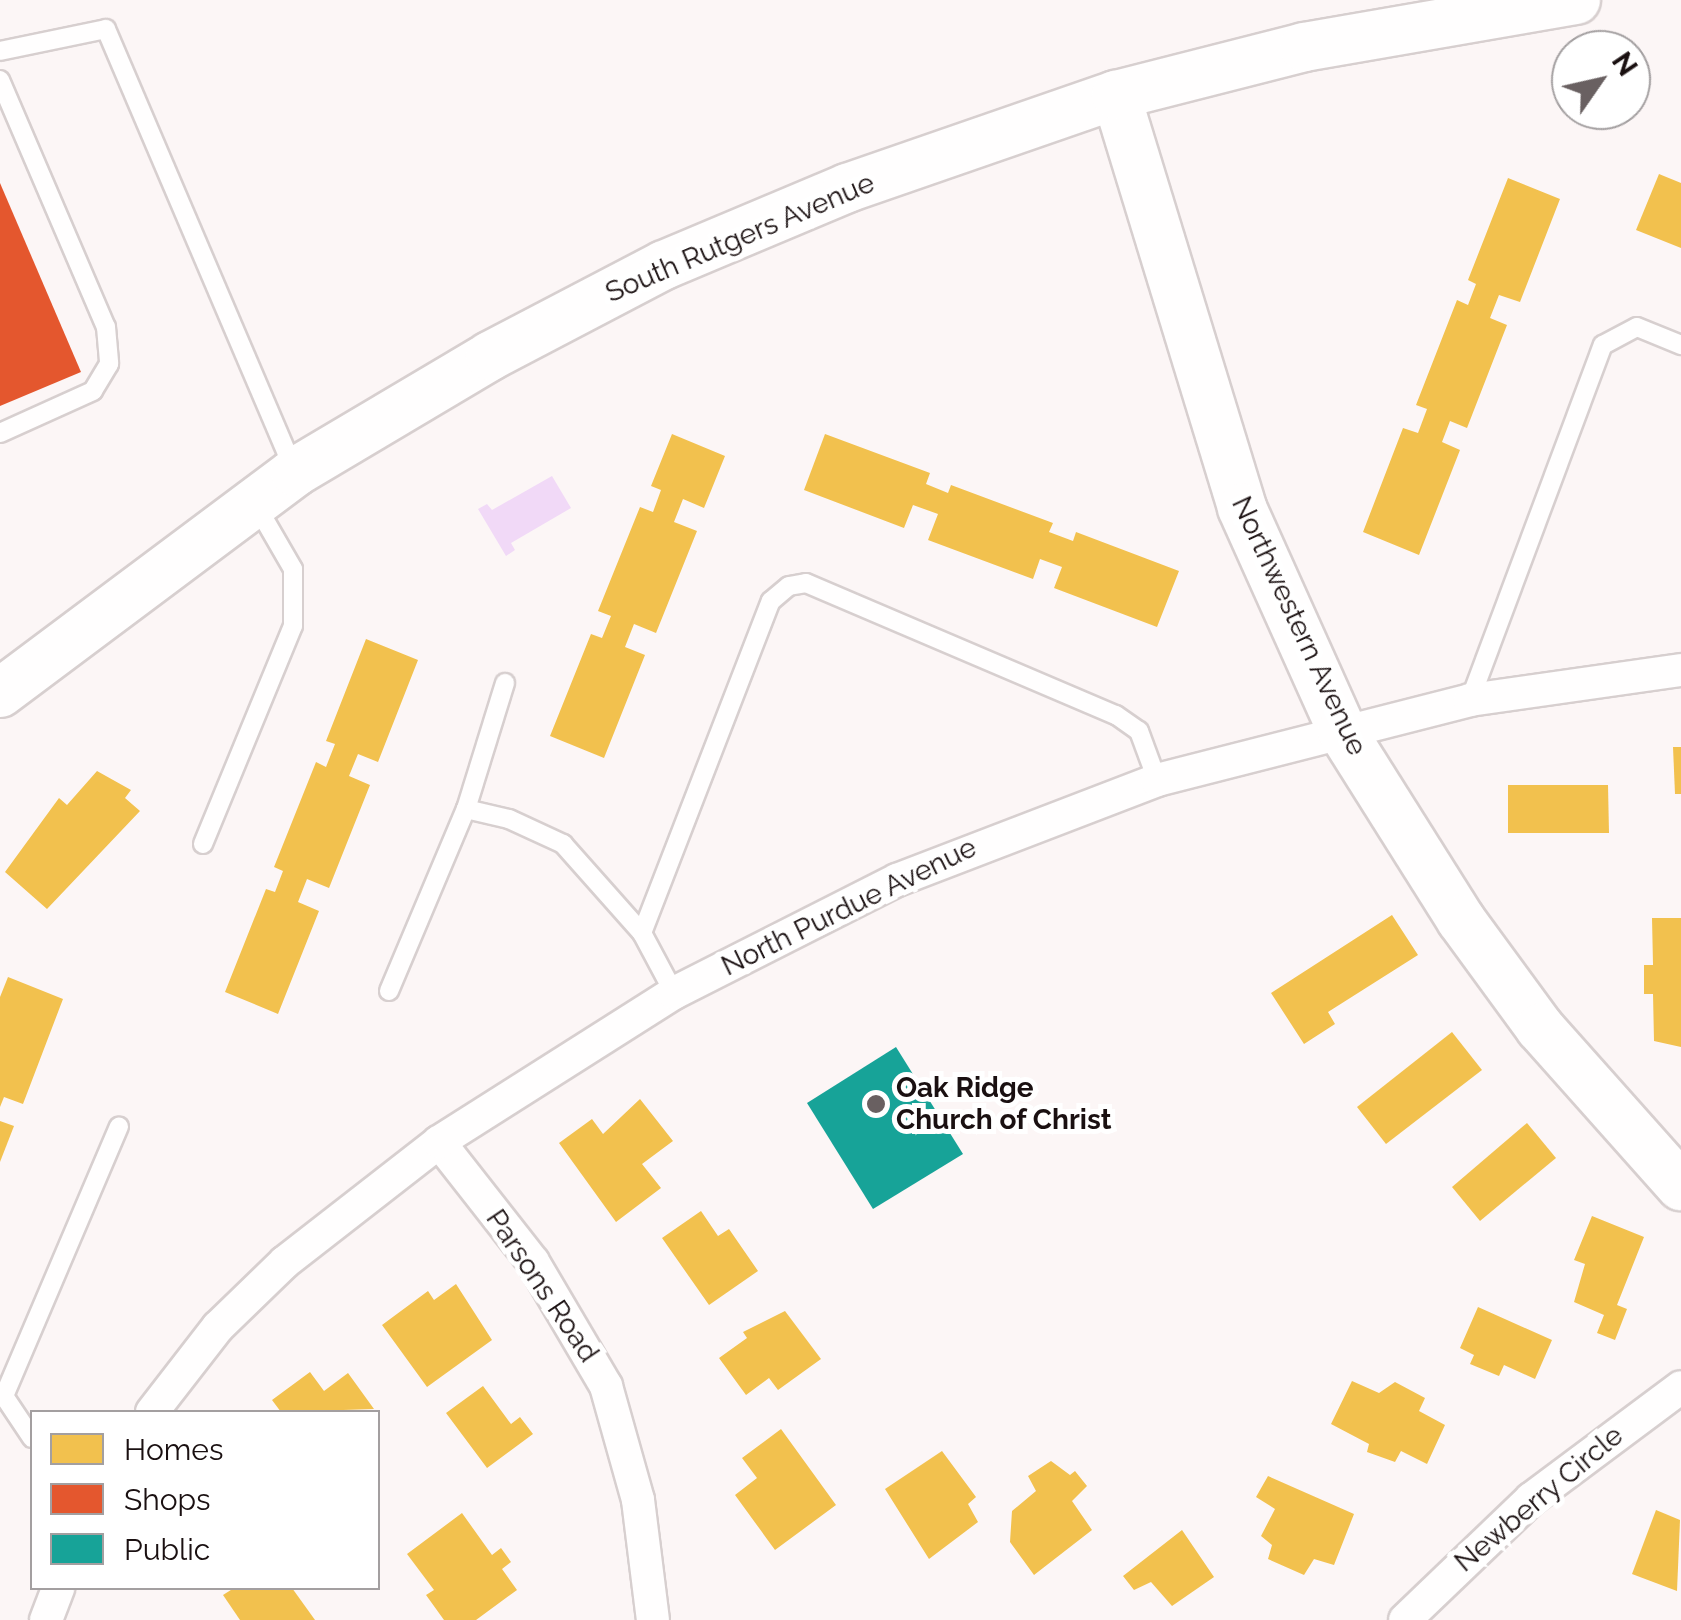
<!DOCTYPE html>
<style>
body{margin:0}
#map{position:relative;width:1681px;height:1620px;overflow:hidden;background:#fcf6f6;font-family:Raleway,sans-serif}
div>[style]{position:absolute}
.water>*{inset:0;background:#f1d9f7}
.homes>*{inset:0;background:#f2c14e}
.shops>*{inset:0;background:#e4572e}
.public>*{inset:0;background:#17a398}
.roads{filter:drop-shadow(2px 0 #d7cfcf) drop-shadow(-2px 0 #d7cfcf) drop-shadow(0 2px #d7cfcf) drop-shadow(0 -2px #d7cfcf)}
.lane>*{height:18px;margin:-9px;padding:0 9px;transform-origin:9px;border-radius:9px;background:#fffefe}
.street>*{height:32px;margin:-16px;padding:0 16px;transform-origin:16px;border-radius:16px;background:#fffefe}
.secondary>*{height:48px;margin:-24px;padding:0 24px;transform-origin:24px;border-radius:24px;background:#fffefe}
.dots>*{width:28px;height:28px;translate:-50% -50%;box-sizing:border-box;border:5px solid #fff;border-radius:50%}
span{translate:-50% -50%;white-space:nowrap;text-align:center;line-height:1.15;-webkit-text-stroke:10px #fff;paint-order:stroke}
.street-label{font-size:28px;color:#1a1011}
.poi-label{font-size:28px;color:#1a1011;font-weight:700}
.left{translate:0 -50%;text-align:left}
.legend{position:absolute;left:30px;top:1410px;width:350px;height:180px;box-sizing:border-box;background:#fff;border:2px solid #a39fa0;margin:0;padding:12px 18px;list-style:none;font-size:30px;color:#1a1011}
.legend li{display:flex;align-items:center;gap:20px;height:50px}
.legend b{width:50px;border:2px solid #a39fa0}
.north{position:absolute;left:1551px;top:30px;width:100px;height:100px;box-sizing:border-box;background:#fff;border:2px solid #a39fa0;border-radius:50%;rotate:56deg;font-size:28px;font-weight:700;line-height:40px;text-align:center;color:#1a1011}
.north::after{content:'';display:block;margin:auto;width:35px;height:45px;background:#696061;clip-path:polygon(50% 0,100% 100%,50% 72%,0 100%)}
</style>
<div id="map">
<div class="water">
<i style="clip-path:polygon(552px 476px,571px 508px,511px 543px,515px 550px,506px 556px,478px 509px,487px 504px,492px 510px)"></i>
</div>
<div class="homes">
<i style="clip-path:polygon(1659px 174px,1681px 183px,1681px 248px,1636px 230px)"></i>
<i style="clip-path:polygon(1508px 178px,1560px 199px,1520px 302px,1499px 295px,1490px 318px,1507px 325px,1467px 428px,1450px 421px,1442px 442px,1460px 450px,1419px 555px,1363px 532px,1403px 428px,1418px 433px,1427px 409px,1416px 405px,1457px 300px,1468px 305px,1476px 284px,1468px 280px)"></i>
<i style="clip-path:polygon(672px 434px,725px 456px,704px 508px,683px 499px,674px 522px,697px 531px,656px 633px,634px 624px,625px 647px,645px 655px,604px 758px,550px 736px,591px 634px,602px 638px,611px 616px,598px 611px,640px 507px,653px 512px,661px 490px,651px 486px)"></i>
<i style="clip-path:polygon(825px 434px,930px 473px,926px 484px,948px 493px,951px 485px,1053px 523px,1049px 532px,1073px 541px,1076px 532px,1179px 571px,1157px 627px,1054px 588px,1062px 567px,1040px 559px,1033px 579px,928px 540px,938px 514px,913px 505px,904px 528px,804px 490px)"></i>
<i style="clip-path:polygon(366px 639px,418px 660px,378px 762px,358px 754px,349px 776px,370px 785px,329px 888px,307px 879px,298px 902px,319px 911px,278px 1014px,225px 992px,266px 889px,275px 892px,283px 871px,274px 867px,316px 762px,326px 767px,335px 744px,326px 741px)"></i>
<i style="clip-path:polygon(1673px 747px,1681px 747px,1681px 794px,1675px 794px)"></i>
<i style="clip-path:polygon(97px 771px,131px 790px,125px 798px,140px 811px,47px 909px,5px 872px,59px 798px,67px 805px)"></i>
<i style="clip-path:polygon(1508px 785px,1608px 785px,1609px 833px,1508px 833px)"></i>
<i style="clip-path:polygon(1392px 915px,1418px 955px,1328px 1012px,1335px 1024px,1304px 1044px,1271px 993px)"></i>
<i style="clip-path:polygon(1652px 918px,1681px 918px,1681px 1047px,1654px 1041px,1653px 994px,1644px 994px,1644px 965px,1653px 965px)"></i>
<i style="clip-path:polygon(8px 977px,63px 999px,23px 1104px,4px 1097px,0 1107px,0 997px)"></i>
<i style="clip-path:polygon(1452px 1032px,1482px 1070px,1386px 1144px,1357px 1107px)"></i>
<i style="clip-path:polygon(640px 1099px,673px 1141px,642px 1164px,661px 1188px,616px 1222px,559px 1143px,592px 1119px,603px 1134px)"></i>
<i style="clip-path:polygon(0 1121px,14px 1126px,0 1162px)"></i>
<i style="clip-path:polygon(1527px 1123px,1556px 1158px,1480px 1221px,1452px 1187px)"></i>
<i style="clip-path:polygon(701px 1211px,718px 1236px,729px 1229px,758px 1271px,709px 1305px,662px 1238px)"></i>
<i style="clip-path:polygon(1592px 1216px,1644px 1237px,1617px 1305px,1627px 1309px,1615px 1340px,1597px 1333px,1604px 1315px,1574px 1302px,1585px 1264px,1574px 1260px)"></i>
<i style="clip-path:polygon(456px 1284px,492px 1340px,427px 1387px,382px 1325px,428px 1291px,434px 1300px)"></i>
<i style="clip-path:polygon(1478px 1307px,1552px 1340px,1535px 1379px,1504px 1365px,1499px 1376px,1470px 1364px,1474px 1355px,1460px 1348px)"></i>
<i style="clip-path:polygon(785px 1311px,821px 1359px,778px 1390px,769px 1378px,746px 1395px,719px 1358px,747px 1338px,743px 1332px)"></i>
<i style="clip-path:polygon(310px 1372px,324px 1391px,348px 1373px,374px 1409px,281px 1412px,272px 1400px)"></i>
<i style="clip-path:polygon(1352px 1381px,1379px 1393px,1395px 1382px,1425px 1398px,1419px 1411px,1445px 1425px,1427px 1464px,1401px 1451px,1395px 1462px,1367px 1452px,1369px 1444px,1331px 1424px)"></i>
<i style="clip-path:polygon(483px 1386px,511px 1424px,520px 1417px,533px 1434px,487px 1468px,446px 1413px)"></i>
<i style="clip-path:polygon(781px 1429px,836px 1505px,775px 1550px,735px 1495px,757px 1478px,742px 1458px)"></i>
<i style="clip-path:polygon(942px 1451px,976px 1497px,968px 1504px,978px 1522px,929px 1559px,885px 1489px)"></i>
<i style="clip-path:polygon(1051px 1461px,1070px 1475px,1075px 1471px,1087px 1486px,1072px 1501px,1092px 1530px,1034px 1575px,1010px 1542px,1012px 1511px,1036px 1491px,1028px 1476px)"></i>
<i style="clip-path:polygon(1268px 1476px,1354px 1514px,1334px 1565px,1314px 1559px,1304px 1575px,1268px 1559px,1272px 1545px,1261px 1536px,1275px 1509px,1256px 1497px)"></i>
<i style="clip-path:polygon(1656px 1510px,1680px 1520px,1677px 1591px,1632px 1574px)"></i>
<i style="clip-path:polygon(462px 1513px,492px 1555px,501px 1548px,511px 1562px,502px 1569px,517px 1590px,476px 1620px,444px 1620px,426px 1595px,434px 1590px,407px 1554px)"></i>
<i style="clip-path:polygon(1182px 1530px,1214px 1577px,1172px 1606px,1151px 1582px,1134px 1590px,1123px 1576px)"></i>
<i style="clip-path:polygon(234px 1588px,292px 1588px,315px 1620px,240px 1620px,223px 1595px)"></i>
</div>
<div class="shops">
<i style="clip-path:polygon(0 183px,81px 372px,0 406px)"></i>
</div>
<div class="public">
<i style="clip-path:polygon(896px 1047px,963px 1154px,873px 1209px,807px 1103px)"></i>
</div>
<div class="roads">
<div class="lane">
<i style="left:0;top:51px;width:108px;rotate:-11.7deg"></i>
<i style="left:106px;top:29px;width:482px;rotate:66.9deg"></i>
<i style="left:0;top:80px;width:269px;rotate:66.8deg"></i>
<i style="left:106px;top:327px;width:37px;rotate:85deg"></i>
<i style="left:109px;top:364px;width:31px;rotate:121deg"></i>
<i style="left:93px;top:391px;width:102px;rotate:155.7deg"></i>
<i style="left:1470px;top:700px;width:379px;rotate:-69.5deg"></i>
<i style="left:1603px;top:345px;width:38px;rotate:-28deg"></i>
<i style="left:1637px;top:327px;width:48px;rotate:22.2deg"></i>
<i style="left:466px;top:809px;width:132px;rotate:-72.8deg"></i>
<i style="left:203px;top:844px;width:236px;rotate:-67.6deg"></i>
<i style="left:293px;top:626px;width:57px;rotate:-90deg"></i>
<i style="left:293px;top:569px;width:74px;rotate:-120deg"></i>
<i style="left:642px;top:933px;width:356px;rotate:-68.8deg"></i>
<i style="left:771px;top:601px;width:23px;rotate:-40deg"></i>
<i style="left:789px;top:586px;width:17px;rotate:-10deg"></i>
<i style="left:806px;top:583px;width:337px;rotate:23.1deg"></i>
<i style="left:1116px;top:715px;width:28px;rotate:35deg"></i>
<i style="left:1139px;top:731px;width:52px;rotate:69.8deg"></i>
<i style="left:389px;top:991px;width:198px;rotate:-67.1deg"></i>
<i style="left:466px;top:809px;width:44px;rotate:13.1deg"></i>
<i style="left:509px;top:819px;width:60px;rotate:24.8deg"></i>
<i style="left:563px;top:844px;width:119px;rotate:48.4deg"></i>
<i style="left:642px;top:933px;width:68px;rotate:61.9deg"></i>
<i style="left:32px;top:1438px;width:50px;rotate:-123.7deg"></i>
<i style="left:4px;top:1396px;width:293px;rotate:-66.9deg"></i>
</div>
<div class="street">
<i style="left:439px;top:1142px;width:152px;rotate:51.9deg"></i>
<i style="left:533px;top:1262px;width:144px;rotate:59.5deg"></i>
<i style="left:606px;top:1386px;width:118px;rotate:74.3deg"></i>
<i style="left:638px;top:1500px;width:121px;rotate:82.9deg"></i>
<i style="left:152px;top:1412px;width:108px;rotate:-52.2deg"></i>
<i style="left:218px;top:1327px;width:93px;rotate:-44.1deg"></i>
<i style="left:285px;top:1262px;width:195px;rotate:-37.9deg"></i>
<i style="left:439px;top:1142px;width:278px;rotate:-32.4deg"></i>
<i style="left:674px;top:993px;width:250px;rotate:-26.9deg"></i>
<i style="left:897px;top:880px;width:279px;rotate:-21deg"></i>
<i style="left:1157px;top:780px;width:323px;rotate:-14.3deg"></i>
<i style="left:1470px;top:700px;width:213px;rotate:-8.1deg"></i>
<i style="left:46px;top:1620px;width:34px;rotate:-69deg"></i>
<i style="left:1405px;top:1620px;width:175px;rotate:-43.8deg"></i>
<i style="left:1531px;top:1499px;width:187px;rotate:-36.7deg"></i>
</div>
<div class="secondary">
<i style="left:1116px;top:95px;width:432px;rotate:73deg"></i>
<i style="left:1242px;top:508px;width:244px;rotate:65.8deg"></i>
<i style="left:1342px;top:731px;width:223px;rotate:57.8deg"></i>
<i style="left:1461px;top:920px;width:134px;rotate:53.8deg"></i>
<i style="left:1540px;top:1028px;width:212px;rotate:48.3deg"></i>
<i style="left:0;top:693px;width:369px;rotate:-36.8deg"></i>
<i style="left:295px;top:472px;width:227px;rotate:-30.7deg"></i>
<i style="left:490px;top:356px;width:196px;rotate:-27.6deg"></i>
<i style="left:664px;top:265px;width:199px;rotate:-22.8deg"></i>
<i style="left:847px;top:188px;width:285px;rotate:-19.1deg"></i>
<i style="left:1116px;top:95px;width:194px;rotate:-14.3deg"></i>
<i style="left:1304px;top:47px;width:276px;rotate:-9.8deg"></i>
</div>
</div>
<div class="dots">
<i style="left:876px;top:1104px;background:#696061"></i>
</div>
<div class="street-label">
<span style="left:740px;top:238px;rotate:-23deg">South Rutgers Avenue</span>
<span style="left:1299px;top:626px;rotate:65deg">Northwestern Avenue</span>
<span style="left:849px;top:907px;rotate:-26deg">North Purdue Avenue</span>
<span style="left:542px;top:1286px;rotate:56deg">Parsons Road</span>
<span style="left:1539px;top:1499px;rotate:-40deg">Newberry Circle</span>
</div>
<div class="poi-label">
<span class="left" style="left:896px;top:1104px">Oak Ridge<br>Church of Christ</span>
</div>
<ul class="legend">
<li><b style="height:28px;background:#f2c14e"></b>Homes</li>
<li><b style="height:28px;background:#e4572e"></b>Shops</li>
<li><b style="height:28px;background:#17a398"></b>Public</li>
</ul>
<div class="north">N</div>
</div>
